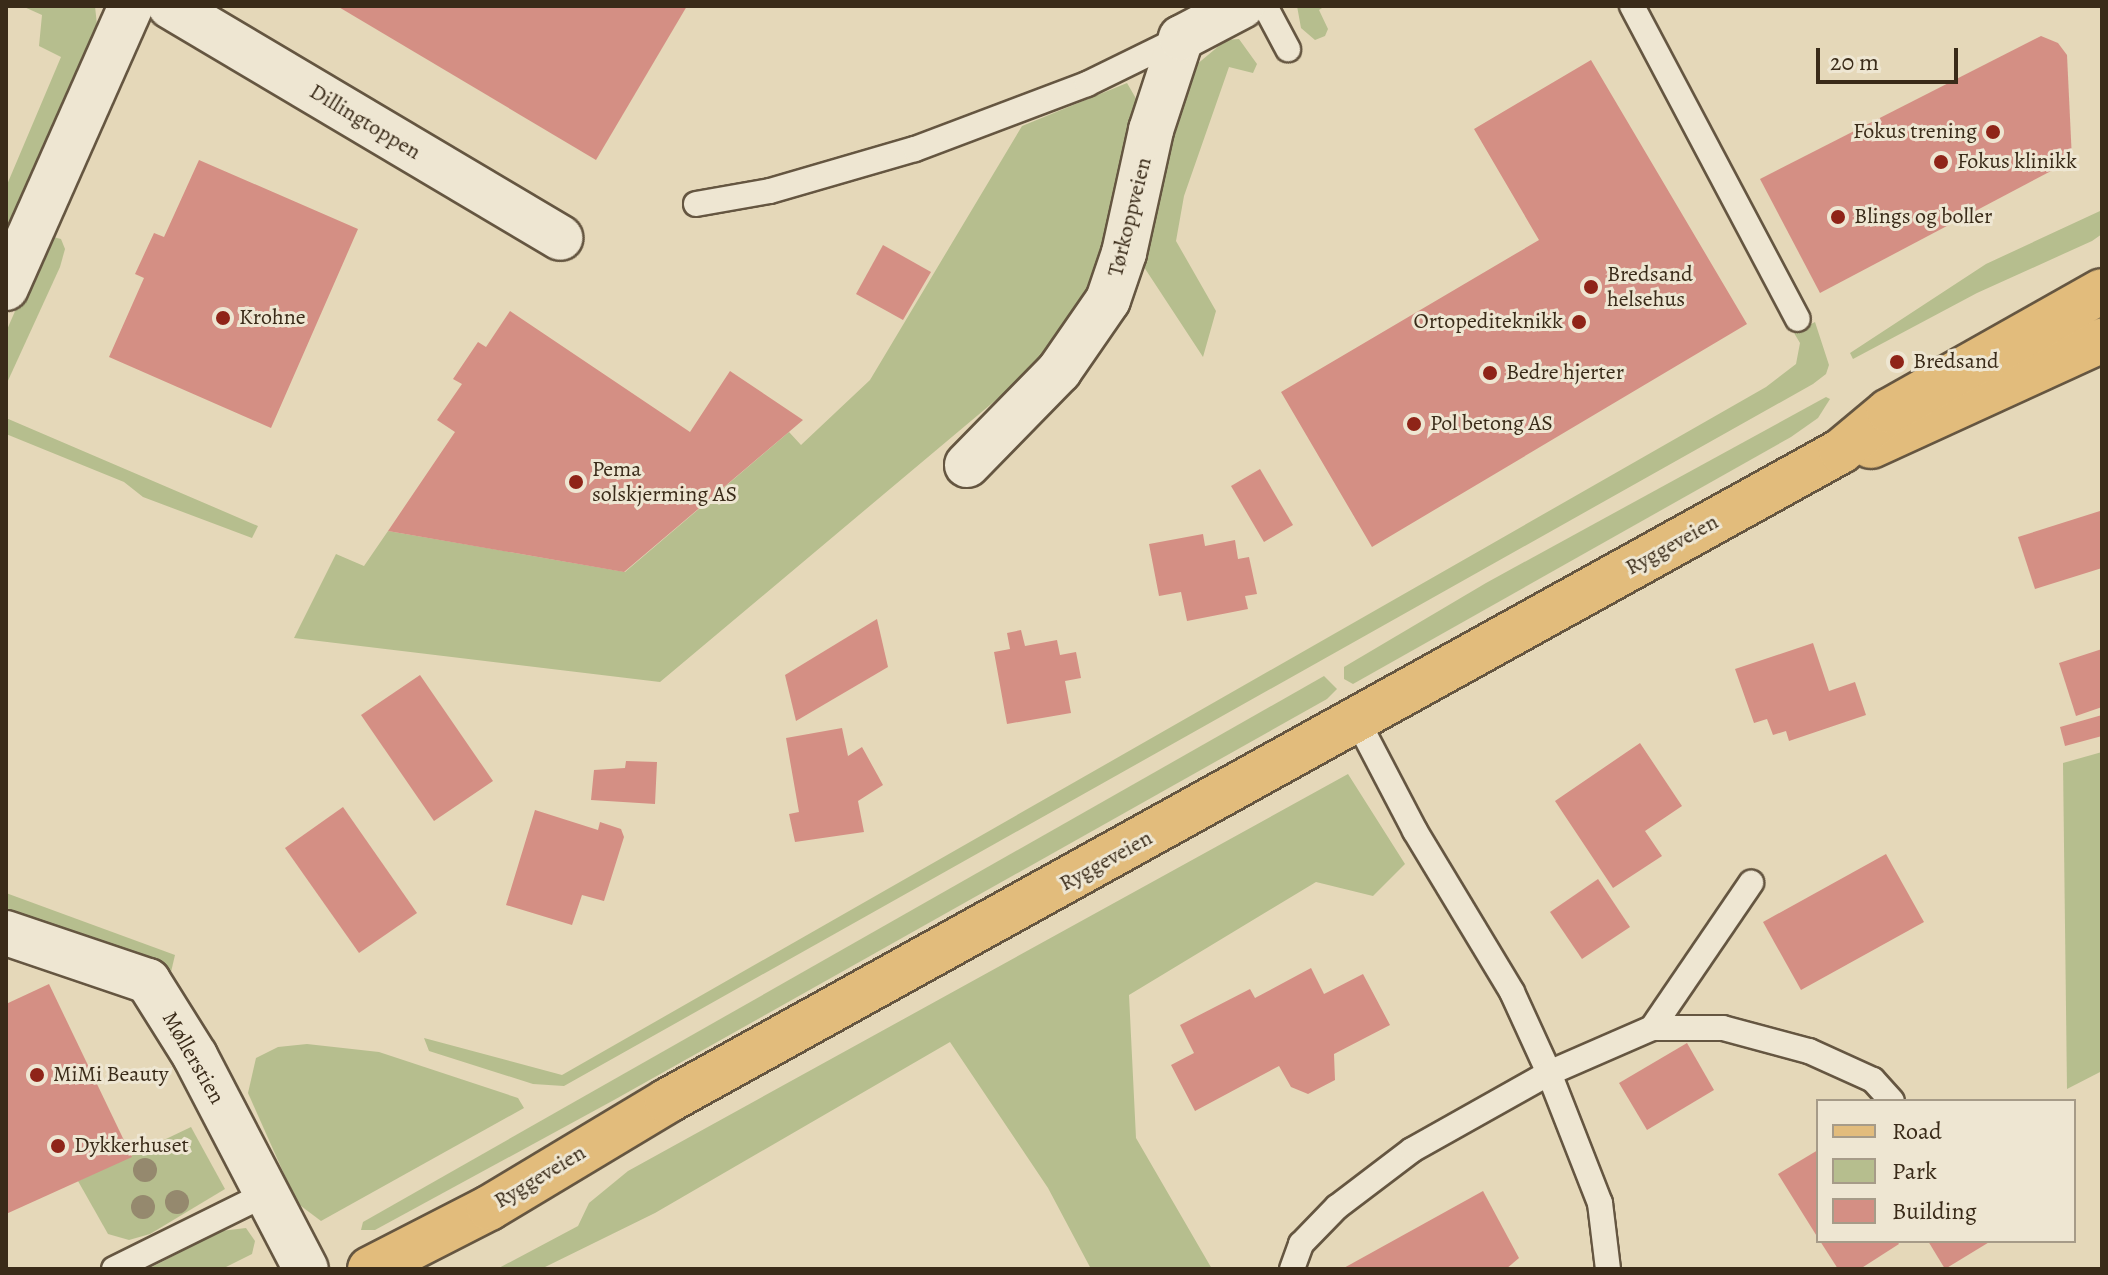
<!DOCTYPE html>
<meta charset="utf-8">
<style>
body{margin:0}
#map{position:relative;width:2108px;height:1275px;overflow:hidden;background:#e5d8b9;font-family:Alegreya,serif}
div>[style]{position:absolute}
.green>*{inset:0;background:#b6be8e}
.building>*{inset:0;background:#d48f84}
.roads{filter:drop-shadow(2px 0 #655641) drop-shadow(-2px 0 #655641) drop-shadow(0 2px #655641) drop-shadow(0 -2px #655641)}
.lane>*{height:24px;margin:-12px;padding:0 12px;transform-origin:12px;border-radius:12px;background:#eee6d2}
.street>*{height:44px;margin:-22px;padding:0 22px;transform-origin:22px;border-radius:22px;background:#eee6d2}
.primary>*{height:44px;margin:-22px;padding:0 22px;transform-origin:22px;border-radius:22px;background:#e2bc7c}
.trees>*{width:24px;height:24px;margin:-12px;border-radius:50%;background:#95896e}
.dots>*{width:22px;height:22px;translate:-50% -50%;box-sizing:border-box;border:4px solid #eee6d2;border-radius:50%}
span{translate:-50% -50%;white-space:nowrap;text-align:center;line-height:1.15;-webkit-text-stroke:6px #eee6d2;paint-order:stroke}
.street-label{font-size:22px;color:#3a2b19}
.poi-label{font-size:22px;color:#3a2b19}
.right{translate:-100% -50%;text-align:right}
.left{translate:0 -50%;text-align:left}
.frame{position:absolute;inset:0;border:8px solid #3a2b19;pointer-events:none}
.legend{position:absolute;left:1816px;top:1099px;width:260px;height:144px;box-sizing:border-box;background:#eee6d2;border:2px solid #a69b88;margin:0;padding:10px 14px;list-style:none;font-size:24px;color:#3a2b19}
.legend li{display:flex;align-items:center;gap:16px;height:40px}
.legend b{width:40px;border:2px solid #a69b88}
.scale{position:absolute;left:1816px;top:48px;width:142px;height:36px;box-sizing:border-box;border:4px solid #3a2b19;border-top:0;padding-left:10px;font-size:24px;line-height:28px;white-space:nowrap;color:#3a2b19;-webkit-text-stroke:6px #eee6d2;paint-order:stroke}
</style>
<div id="map">
<div class="green">
<i style="clip-path:polygon(22px 6px,95px 6px,98px 35px,14px 224px,6px 225px,6px 187px,61px 57px,39px 46px,42px 15px)"></i>
<i style="clip-path:polygon(1297px 6px,1325px 6px,1319px 10px,1328px 29px,1325px 36px,1315px 40px,1301px 28px)"></i>
<i style="clip-path:polygon(1239px 39px,1257px 64px,1253px 73px,1229px 67px,1184px 196px,1176px 241px,1216px 311px,1203px 357px,1142px 264px,1176px 100px,1196px 65px,1226px 40px)"></i>
<i style="clip-path:polygon(1127px 83px,1138px 102px,1101px 271px,1027px 374px,660px 682px,294px 638px,336px 554px,364px 566px,388px 531px,625px 572px,789px 432px,801px 445px,870px 380px,1022px 126px)"></i>
<i style="clip-path:polygon(2100px 211px,2102px 234px,2092px 241px,1977px 293px,1853px 359px,1850px 353px,1986px 264px)"></i>
<i style="clip-path:polygon(53px 237px,61px 239px,65px 249px,60px 267px,6px 385px,6px 332px,45px 242px)"></i>
<i style="clip-path:polygon(1815px 322px,1829px 365px,1826px 374px,1813px 384px,564px 1086px,533px 1084px,429px 1051px,424px 1038px,562px 1075px,1766px 387px,1796px 364px,1800px 343px,1794px 333px)"></i>
<i style="clip-path:polygon(1826px 397px,1830px 399px,1818px 418px,1791px 437px,1353px 684px,1344px 679px,1344px 667px,1486px 583px)"></i>
<i style="clip-path:polygon(6px 418px,258px 526px,252px 538px,143px 497px,124px 482px,6px 434px)"></i>
<i style="clip-path:polygon(1324px 676px,1337px 689px,1327px 699px,614px 1100px,375px 1230px,361px 1230px,363px 1222px)"></i>
<i style="clip-path:polygon(2102px 752px,2102px 1071px,2067px 1089px,2063px 763px)"></i>
<i style="clip-path:polygon(1348px 774px,1405px 864px,1373px 896px,1316px 882px,1129px 995px,1136px 1138px,1212px 1269px,1091px 1269px,1048px 1188px,950px 1042px,655px 1213px,541px 1269px,497px 1269px,578px 1226px,589px 1203px,628px 1171px)"></i>
<i style="clip-path:polygon(6px 893px,175px 955px,171px 972px,6px 917px)"></i>
<i style="clip-path:polygon(307px 1044px,379px 1052px,518px 1098px,524px 1108px,321px 1221px,297px 1203px,248px 1093px,256px 1058px,278px 1047px)"></i>
<i style="clip-path:polygon(191px 1127px,225px 1189px,150px 1234px,129px 1240px,108px 1234px,78px 1181px)"></i>
<i style="clip-path:polygon(246px 1228px,255px 1241px,252px 1254px,222px 1269px,148px 1269px,221px 1231px)"></i>
</div>
<div class="building">
<i style="clip-path:polygon(337px 6px,687px 6px,596px 160px)"></i>
<i style="clip-path:polygon(2041px 36px,2058px 43px,2067px 55px,2072px 160px,1820px 293px,1760px 179px)"></i>
<i style="clip-path:polygon(1591px 60px,1747px 324px,1372px 547px,1281px 392px,1539px 240px,1474px 129px)"></i>
<i style="clip-path:polygon(199px 160px,358px 229px,271px 428px,109px 357px,144px 278px,135px 274px,154px 233px,164px 237px)"></i>
<i style="clip-path:polygon(883px 245px,931px 272px,903px 320px,856px 294px)"></i>
<i style="clip-path:polygon(510px 311px,690px 432px,730px 371px,803px 420px,624px 572px,388px 531px,455px 432px,437px 420px,462px 384px,453px 379px,478px 342px,486px 347px)"></i>
<i style="clip-path:polygon(1260px 469px,1293px 525px,1264px 542px,1231px 486px)"></i>
<i style="clip-path:polygon(2100px 511px,2102px 568px,2035px 589px,2018px 537px)"></i>
<i style="clip-path:polygon(1203px 534px,1205px 546px,1235px 540px,1238px 559px,1249px 557px,1257px 594px,1245px 596px,1248px 609px,1187px 621px,1181px 592px,1159px 596px,1149px 544px)"></i>
<i style="clip-path:polygon(877px 619px,888px 667px,796px 721px,785px 675px)"></i>
<i style="clip-path:polygon(1021px 630px,1025px 646px,1057px 640px,1060px 655px,1076px 652px,1081px 678px,1065px 681px,1071px 713px,1007px 724px,994px 652px,1010px 649px,1007px 633px)"></i>
<i style="clip-path:polygon(1813px 643px,1829px 691px,1855px 682px,1866px 715px,1789px 741px,1786px 731px,1773px 735px,1767px 719px,1754px 723px,1735px 669px)"></i>
<i style="clip-path:polygon(2102px 649px,2102px 707px,2076px 716px,2059px 663px)"></i>
<i style="clip-path:polygon(420px 675px,493px 781px,434px 821px,361px 715px)"></i>
<i style="clip-path:polygon(2102px 715px,2102px 736px,2065px 746px,2060px 727px)"></i>
<i style="clip-path:polygon(842px 728px,848px 756px,862px 747px,883px 785px,858px 801px,864px 832px,795px 842px,789px 814px,799px 812px,786px 738px)"></i>
<i style="clip-path:polygon(1640px 743px,1682px 806px,1645px 831px,1662px 856px,1613px 888px,1555px 801px)"></i>
<i style="clip-path:polygon(626px 761px,657px 762px,655px 804px,591px 800px,594px 770px,625px 768px)"></i>
<i style="clip-path:polygon(343px 807px,417px 913px,359px 953px,285px 848px)"></i>
<i style="clip-path:polygon(535px 810px,598px 830px,600px 822px,621px 829px,624px 837px,604px 901px,582px 895px,572px 925px,506px 905px)"></i>
<i style="clip-path:polygon(1886px 854px,1924px 922px,1801px 990px,1763px 922px)"></i>
<i style="clip-path:polygon(1598px 879px,1630px 927px,1582px 959px,1550px 912px)"></i>
<i style="clip-path:polygon(1311px 968px,1324px 994px,1363px 974px,1390px 1025px,1334px 1054px,1335px 1080px,1308px 1094px,1291px 1087px,1279px 1066px,1195px 1111px,1171px 1065px,1194px 1053px,1180px 1025px,1250px 989px,1255px 998px)"></i>
<i style="clip-path:polygon(49px 984px,132px 1157px,6px 1214px,6px 1004px)"></i>
<i style="clip-path:polygon(1687px 1043px,1714px 1090px,1647px 1130px,1619px 1083px)"></i>
<i style="clip-path:polygon(1818px 1150px,1818px 1238px,1778px 1174px)"></i>
<i style="clip-path:polygon(1483px 1191px,1519px 1258px,1506px 1269px,1342px 1269px)"></i>
<i style="clip-path:polygon(1820px 1241px,1897px 1241px,1899px 1244px,1860px 1269px,1838px 1269px)"></i>
<i style="clip-path:polygon(1928px 1241px,1991px 1241px,1945px 1269px)"></i>
</div>
<div class="roads">
<div class="lane">
<i style="left:1265px;top:6px;width:49px;rotate:61.9deg"></i>
<i style="left:1632px;top:6px;width:354px;rotate:62.1deg"></i>
<i style="left:696px;top:204px;width:75px;rotate:-10deg"></i>
<i style="left:770px;top:191px;width:151px;rotate:-16.2deg"></i>
<i style="left:915px;top:149px;width:184px;rotate:-20.7deg"></i>
<i style="left:1087px;top:84px;width:105px;rotate:-26.1deg"></i>
<i style="left:1357px;top:720px;width:125px;rotate:62.4deg"></i>
<i style="left:1415px;top:831px;width:188px;rotate:58.9deg"></i>
<i style="left:1512px;top:992px;width:89px;rotate:65.4deg"></i>
<i style="left:1549px;top:1073px;width:140px;rotate:68.6deg"></i>
<i style="left:1600px;top:1203px;width:66px;rotate:83.1deg"></i>
<i style="left:1652px;top:1028px;width:176px;rotate:-55.7deg"></i>
<i style="left:114px;top:1269px;width:169px;rotate:-26.3deg"></i>
<i style="left:1292px;top:1269px;width:27px;rotate:-70deg"></i>
<i style="left:1301px;top:1244px;width:52px;rotate:-45.8deg"></i>
<i style="left:1337px;top:1207px;width:94px;rotate:-37.2deg"></i>
<i style="left:1412px;top:1150px;width:157px;rotate:-29.3deg"></i>
<i style="left:1549px;top:1073px;width:112px;rotate:-23.6deg"></i>
<i style="left:1652px;top:1028px;width:71px"></i>
<i style="left:1723px;top:1028px;width:89px;rotate:15deg"></i>
<i style="left:1809px;top:1051px;width:70px;rotate:24.4deg"></i>
<i style="left:1873px;top:1080px;width:28px;rotate:48deg"></i>
</div>
<div class="street">
<i style="left:170px;top:6px;width:454px;rotate:30.7deg"></i>
<i style="left:6px;top:288px;width:308px;rotate:-66.1deg"></i>
<i style="left:967px;top:465px;width:132px;rotate:-45.6deg"></i>
<i style="left:1059px;top:371px;width:86px;rotate:-55.4deg"></i>
<i style="left:1108px;top:300px;width:50px;rotate:-71.2deg"></i>
<i style="left:1124px;top:253px;width:126px;rotate:-77.6deg"></i>
<i style="left:1151px;top:130px;width:97px;rotate:-71.9deg"></i>
<i style="left:1181px;top:38px;width:69px;rotate:-27.7deg"></i>
<i style="left:6px;top:933px;width:150px;rotate:18.7deg"></i>
<i style="left:148px;top:981px;width:89px;rotate:57.9deg"></i>
<i style="left:195px;top:1056px;width:240px;rotate:62.5deg"></i>
</div>
<div class="primary">
<i style="left:1871px;top:446px;width:254px;rotate:-24.6deg"></i>
<i style="left:370px;top:1269px;width:134px;rotate:-27.1deg"></i>
<i style="left:489px;top:1208px;width:208px;rotate:-31deg"></i>
<i style="left:667px;top:1101px;width:1342px;rotate:-28.97deg"></i>
<i style="left:1841px;top:451px;width:62px;rotate:-39.8deg"></i>
<i style="left:1889px;top:411px;width:244px;rotate:-29.4deg"></i>
</div>
</div>
<div class="trees">
<i style="left:145px;top:1170px"></i>
<i style="left:177px;top:1202px"></i>
<i style="left:143px;top:1207px"></i>
</div>
<div class="dots">
<i style="left:1993px;top:132px;background:#8f2418"></i>
<i style="left:1941px;top:162px;background:#8f2418"></i>
<i style="left:1838px;top:217px;background:#8f2418"></i>
<i style="left:1591px;top:287px;background:#8f2418"></i>
<i style="left:223px;top:318px;background:#8f2418"></i>
<i style="left:1579px;top:322px;background:#8f2418"></i>
<i style="left:1897px;top:362px;background:#8f2418"></i>
<i style="left:1490px;top:373px;background:#8f2418"></i>
<i style="left:1414px;top:424px;background:#8f2418"></i>
<i style="left:576px;top:482px;background:#8f2418"></i>
<i style="left:37px;top:1075px;background:#8f2418"></i>
<i style="left:58px;top:1146px;background:#8f2418"></i>
</div>
<div class="street-label">
<span style="left:365px;top:122px;rotate:31deg">Dillingtoppen</span>
<span style="left:1130px;top:217px;rotate:-76deg">Tørkoppveien</span>
<span style="left:1672px;top:545px;rotate:-29deg">Ryggeveien</span>
<span style="left:1106px;top:861px;rotate:-29deg">Ryggeveien</span>
<span style="left:193px;top:1058px;rotate:60deg">Møllerstien</span>
<span style="left:540px;top:1177px;rotate:-31deg">Ryggeveien</span>
</div>
<div class="poi-label">
<span class="right" style="left:1977px;top:132px">Fokus trening</span>
<span class="left" style="left:1957px;top:162px">Fokus klinikk</span>
<span class="left" style="left:1854px;top:217px">Blings og boller</span>
<span class="left" style="left:1607px;top:287px">Bredsand<br>helsehus</span>
<span class="left" style="left:239px;top:318px">Krohne</span>
<span class="right" style="left:1563px;top:322px">Ortopediteknikk</span>
<span class="left" style="left:1913px;top:362px">Bredsand</span>
<span class="left" style="left:1506px;top:373px">Bedre hjerter</span>
<span class="left" style="left:1430px;top:424px">Pol betong AS</span>
<span class="left" style="left:592px;top:482px">Pema<br>solskjerming AS</span>
<span class="left" style="left:53px;top:1075px">MiMi Beauty</span>
<span class="left" style="left:74px;top:1146px">Dykkerhuset</span>
</div>
<div class="frame"></div>
<ul class="legend">
<li><b style="height:10px;background:#e2bc7c"></b>Road</li>
<li><b style="height:22px;background:#b6be8e"></b>Park</li>
<li><b style="height:22px;background:#d48f84"></b>Building</li>
</ul>
<div class="scale">20 m</div>
</div>
